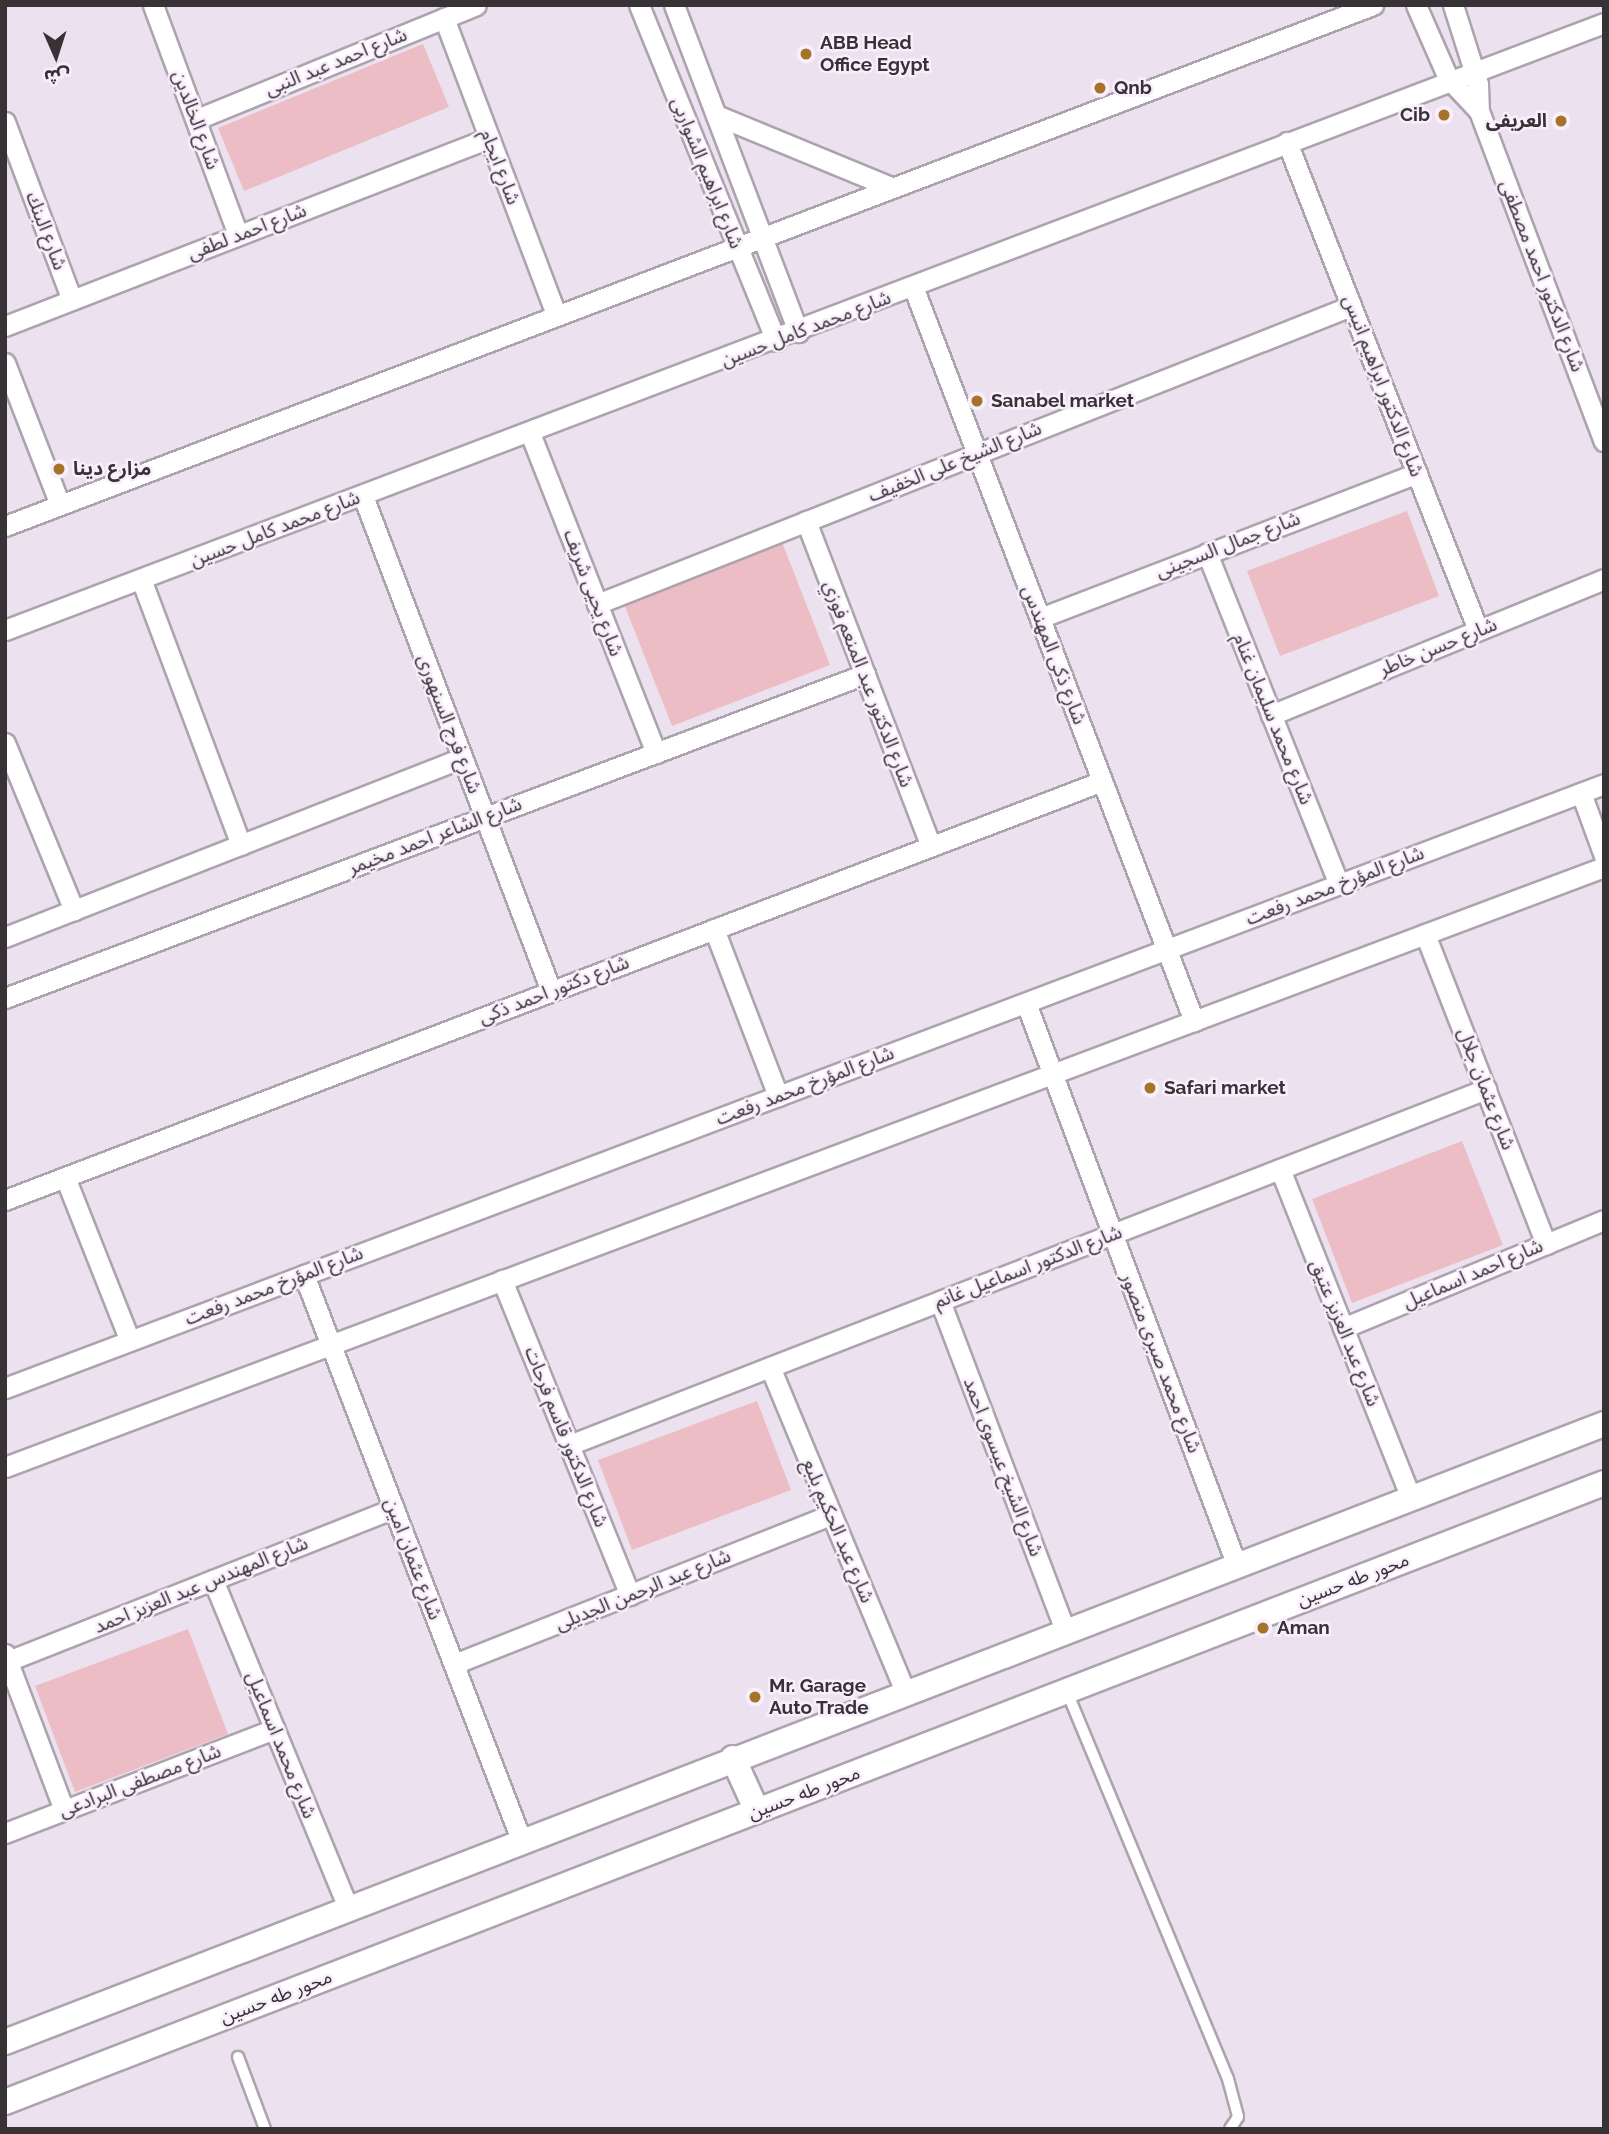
<!DOCTYPE html>
<meta charset="utf-8">
<style>
body{margin:0}
#map{position:relative;width:1609px;height:2134px;overflow:hidden;background:#ece1ee;font-family:Raleway,"Noto Sans Arabic",sans-serif}
div>[style]{position:absolute}
.green>*{inset:0;background:#ecbdc5}
.roads{filter:drop-shadow(2px 0 #ada3af) drop-shadow(-2px 0 #ada3af) drop-shadow(0 2px #ada3af) drop-shadow(0 -2px #ada3af)}
.service>*{height:10px;margin:-5px;padding:0 5px;transform-origin:5px;border-radius:5px;background:#fff}
.minor>*{height:19px;margin:-9.5px;padding:0 9.5px;transform-origin:9.5px;border-radius:9.5px;background:#fff}
.tertiary>*{height:24px;margin:-12px;padding:0 12px;transform-origin:12px;border-radius:12px;background:#fff}
.dots>*{width:19px;height:19px;translate:-50% -50%;box-sizing:border-box;border:4px solid #f9eefb;border-radius:50%}
span{translate:-50% -50%;white-space:nowrap;text-align:center;line-height:1.15;-webkit-text-stroke:5px #f9eefb;paint-order:stroke}
.poi-label{font-size:19px;color:#363236;font-weight:700}
.left{translate:0 -50%;text-align:left}
.right{translate:-100% -50%;text-align:right}
.street-label{font-size:19px;color:#363236}
.frame{position:absolute;inset:0;border:7px solid #363236;pointer-events:none}
.north{position:absolute;left:21px;top:21px;width:70px;height:70px;-webkit-text-stroke:5px #f9eefb;paint-order:stroke;rotate:177deg;font-size:19px;font-weight:700;line-height:28px;text-align:center;color:#363236}
.north::after{content:'';display:block;margin:auto;width:24px;height:32px;background:#363236;clip-path:polygon(50% 0,100% 100%,50% 72%,0 100%)}
</style>
<div id="map">
<div class="green">
<i style="clip-path:polygon(423px 44px,449px 107px,244px 191px,218px 128px)"></i>
<i style="clip-path:polygon(1407px 511px,1439px 596px,1280px 656px,1247px 571px)"></i>
<i style="clip-path:polygon(782px 542px,830px 665px,672px 726px,624px 604px)"></i>
<i style="clip-path:polygon(1462px 1141px,1503px 1245px,1352px 1303px,1312px 1199px)"></i>
<i style="clip-path:polygon(757px 1401px,791px 1490px,632px 1550px,598px 1460px)"></i>
<i style="clip-path:polygon(188px 1629px,228px 1734px,75px 1792px,35px 1686px)"></i>
</div>
<div class="roads">
<div class="service">
<i style="left:1067px;top:1692px;width:419px;rotate:67.4deg"></i>
<i style="left:1228px;top:2079px;width:39px;rotate:75deg"></i>
<i style="left:1238px;top:2117px;width:14px;rotate:124deg"></i>
<i style="left:238px;top:2057px;width:77px;rotate:69.4deg"></i>
</div>
<div class="minor">
<i style="left:153px;top:5px;width:245px;rotate:69.7deg"></i>
<i style="left:639px;top:5px;width:363px;rotate:67.8deg"></i>
<i style="left:674px;top:5px;width:350px;rotate:69.2deg"></i>
<i style="left:1416px;top:5px;width:80px;rotate:66.3deg"></i>
<i style="left:1448px;top:78px;width:45px;rotate:46.8deg"></i>
<i style="left:1453px;top:5px;width:83px;rotate:72.4deg"></i>
<i style="left:1478px;top:84px;width:27px;rotate:88deg"></i>
<i style="left:1479px;top:111px;width:353px;rotate:69.3deg"></i>
<i style="left:444px;top:18px;width:317px;rotate:69.3deg"></i>
<i style="left:716px;top:115px;width:189px;rotate:22.4deg"></i>
<i style="left:197px;top:119px;width:301px;rotate:-22.2deg"></i>
<i style="left:5px;top:122px;width:190px;rotate:69.4deg"></i>
<i style="left:1287px;top:142px;width:524px;rotate:68.62deg"></i>
<i style="left:914px;top:289px;width:784px;rotate:69.07deg"></i>
<i style="left:5px;top:326px;width:519px;rotate:-21.23deg"></i>
<i style="left:5px;top:363px;width:152px;rotate:68.8deg"></i>
<i style="left:530px;top:433px;width:344px;rotate:68.5deg"></i>
<i style="left:363px;top:496px;width:529px;rotate:69.2deg"></i>
<i style="left:806px;top:521px;width:348px;rotate:69deg"></i>
<i style="left:5px;top:526px;width:1464px;rotate:-20.85deg"></i>
<i style="left:1207px;top:553px;width:356px;rotate:68.3deg"></i>
<i style="left:141px;top:579px;width:284px;rotate:69.4deg"></i>
<i style="left:597px;top:604px;width:811px;rotate:-21.57deg"></i>
<i style="left:1040px;top:618px;width:404px;rotate:-21deg"></i>
<i style="left:5px;top:630px;width:1710px;rotate:-20.79deg"></i>
<i style="left:1271px;top:715px;width:360px;rotate:-22.2deg"></i>
<i style="left:5px;top:743px;width:181px;rotate:67.6deg"></i>
<i style="left:1581px;top:793px;width:67px;rotate:69.9deg"></i>
<i style="left:714px;top:929px;width:179px;rotate:69deg"></i>
<i style="left:1425px;top:934px;width:333px;rotate:68.7deg"></i>
<i style="left:5px;top:937px;width:491px;rotate:-21.4deg"></i>
<i style="left:5px;top:998px;width:919px;rotate:-20.64deg"></i>
<i style="left:1026px;top:1003px;width:601px;rotate:69.46deg"></i>
<i style="left:1280px;top:1169px;width:354px;rotate:68.3deg"></i>
<i style="left:65px;top:1177px;width:176px;rotate:68.4deg"></i>
<i style="left:5px;top:1200px;width:1174px;rotate:-20.9deg"></i>
<i style="left:304px;top:1275px;width:607px;rotate:68.97deg"></i>
<i style="left:502px;top:1280px;width:340px;rotate:67.9deg"></i>
<i style="left:940px;top:1301px;width:354px;rotate:69.2deg"></i>
<i style="left:1343px;top:1328px;width:282px;rotate:-22.5deg"></i>
<i style="left:770px;top:1367px;width:354px;rotate:67.4deg"></i>
<i style="left:5px;top:1388px;width:1709px;rotate:-20.69deg"></i>
<i style="left:569px;top:1445px;width:984px;rotate:-21.22deg"></i>
<i style="left:5px;top:1467px;width:1708px;rotate:-20.57deg"></i>
<i style="left:213px;top:1580px;width:357px;rotate:67.6deg"></i>
<i style="left:5px;top:1654px;width:167px;rotate:69.3deg"></i>
<i style="left:8px;top:1661px;width:415px;rotate:-21.6deg"></i>
<i style="left:454px;top:1664px;width:405px;rotate:-21.6deg"></i>
<i style="left:5px;top:1833px;width:289px;rotate:-21.1deg"></i>
</div>
<div class="tertiary">
<i style="left:733px;top:1758px;width:58px;rotate:65.6deg"></i>
<i style="left:5px;top:2042px;width:1714px;rotate:-21.13deg"></i>
<i style="left:5px;top:2102px;width:1715px;rotate:-21.16deg"></i>
</div>
</div>
<div class="dots">
<i style="left:806px;top:54px;background:#a57329"></i>
<i style="left:1100px;top:88px;background:#a57329"></i>
<i style="left:1444px;top:115px;background:#a57329"></i>
<i style="left:1561px;top:121px;background:#a57329"></i>
<i style="left:977px;top:401px;background:#a57329"></i>
<i style="left:59px;top:469px;background:#a57329"></i>
<i style="left:1150px;top:1088px;background:#a57329"></i>
<i style="left:1263px;top:1628px;background:#a57329"></i>
<i style="left:755px;top:1697px;background:#a57329"></i>
</div>
<div class="poi-label">
<span class="left" style="left:820px;top:54px">ABB Head<br>Office Egypt</span>
<span class="left" style="left:1114px;top:88px">Qnb</span>
<span class="right" style="left:1430px;top:115px">Cib</span>
<span class="right" style="left:1547px;top:121px">العريفى</span>
<span class="left" style="left:991px;top:401px">Sanabel market</span>
<span class="left" style="left:73px;top:469px">مزارع دينا</span>
<span class="left" style="left:1164px;top:1088px">Safari market</span>
<span class="left" style="left:1277px;top:1628px">Aman</span>
<span class="left" style="left:769px;top:1697px">Mr. Garage<br>Auto Trade</span>
</div>
<div class="street-label">
<span style="left:336px;top:62px;rotate:-22deg">شارع احمد عبد النبى</span>
<span style="left:196px;top:120px;rotate:70deg">شارع الخالدين</span>
<span style="left:500px;top:167px;rotate:69deg">شارع ايجام</span>
<span style="left:707px;top:173px;rotate:68deg">شارع ابراهيم الشواربى</span>
<span style="left:46px;top:231px;rotate:69deg">شارع البنك</span>
<span style="left:247px;top:232px;rotate:-21deg">شارع احمد لطفى</span>
<span style="left:1542px;top:276px;rotate:69deg">شارع الدكتور احمد مصطفى</span>
<span style="left:806px;top:329px;rotate:-21deg">شارع محمد كامل حسين</span>
<span style="left:1383px;top:386px;rotate:69deg">شارع الدكتور ابراهيم انيس</span>
<span style="left:955px;top:462px;rotate:-22deg">شارع الشيخ على الخفيف</span>
<span style="left:275px;top:529px;rotate:-21deg">شارع محمد كامل حسين</span>
<span style="left:1228px;top:545px;rotate:-21deg">شارع جمال السجينى</span>
<span style="left:593px;top:593px;rotate:69deg">شارع يحيى شريف</span>
<span style="left:1438px;top:647px;rotate:-22deg">شارع حسن خاطر</span>
<span style="left:1054px;top:655px;rotate:69deg">شارع ذكى المهندس</span>
<span style="left:868px;top:684px;rotate:69deg">شارع الدكتور عبد المنعم فوزي</span>
<span style="left:1273px;top:719px;rotate:68deg">شارع محمد سليمان غنام</span>
<span style="left:449px;top:724px;rotate:69deg">شارع فرج السنهورى</span>
<span style="left:435px;top:836px;rotate:-21deg">شارع الشاعر احمد مخيمر</span>
<span style="left:1335px;top:886px;rotate:-21deg">شارع المؤرخ محمد رفعت</span>
<span style="left:554px;top:990px;rotate:-21deg">شارع دكتور احمد ذكى</span>
<span style="left:805px;top:1086px;rotate:-21deg">شارع المؤرخ محمد رفعت</span>
<span style="left:1486px;top:1089px;rotate:69deg">شارع عثمان جلال</span>
<span style="left:1028px;top:1267px;rotate:-21deg">شارع الدكتور اسماعيل غانم</span>
<span style="left:1473px;top:1274px;rotate:-23deg">شارع احمد اسماعيل</span>
<span style="left:274px;top:1286px;rotate:-21deg">شارع المؤرخ محمد رفعت</span>
<span style="left:1345px;top:1333px;rotate:68deg">شارع عبد العزيز عتيق</span>
<span style="left:1161px;top:1363px;rotate:69deg">شارع محمد صبرى منصور</span>
<span style="left:566px;top:1437px;rotate:68deg">شارع الدكتور قاسم فرحات</span>
<span style="left:1003px;top:1467px;rotate:69deg">شارع الشيخ عيسوى احمد</span>
<span style="left:838px;top:1531px;rotate:67deg">شارع عبد الحكيم بلبع</span>
<span style="left:413px;top:1559px;rotate:69deg">شارع عثمان امين</span>
<span style="left:1353px;top:1580px;rotate:-21deg">محور طه حسين</span>
<span style="left:201px;top:1585px;rotate:-22deg">شارع المهندس عبد العزيز احمد</span>
<span style="left:643px;top:1590px;rotate:-22deg">شارع عبد الرحمن الجديلى</span>
<span style="left:281px;top:1745px;rotate:68deg">شارع محمد اسماعيل</span>
<span style="left:140px;top:1781px;rotate:-21deg">شارع مصطفى البرادعى</span>
<span style="left:804px;top:1793px;rotate:-21deg">محور طه حسين</span>
<span style="left:276px;top:1997px;rotate:-21deg">محور طه حسين</span>
</div>
<div class="frame"></div>
<div class="north">ش</div>
</div>
